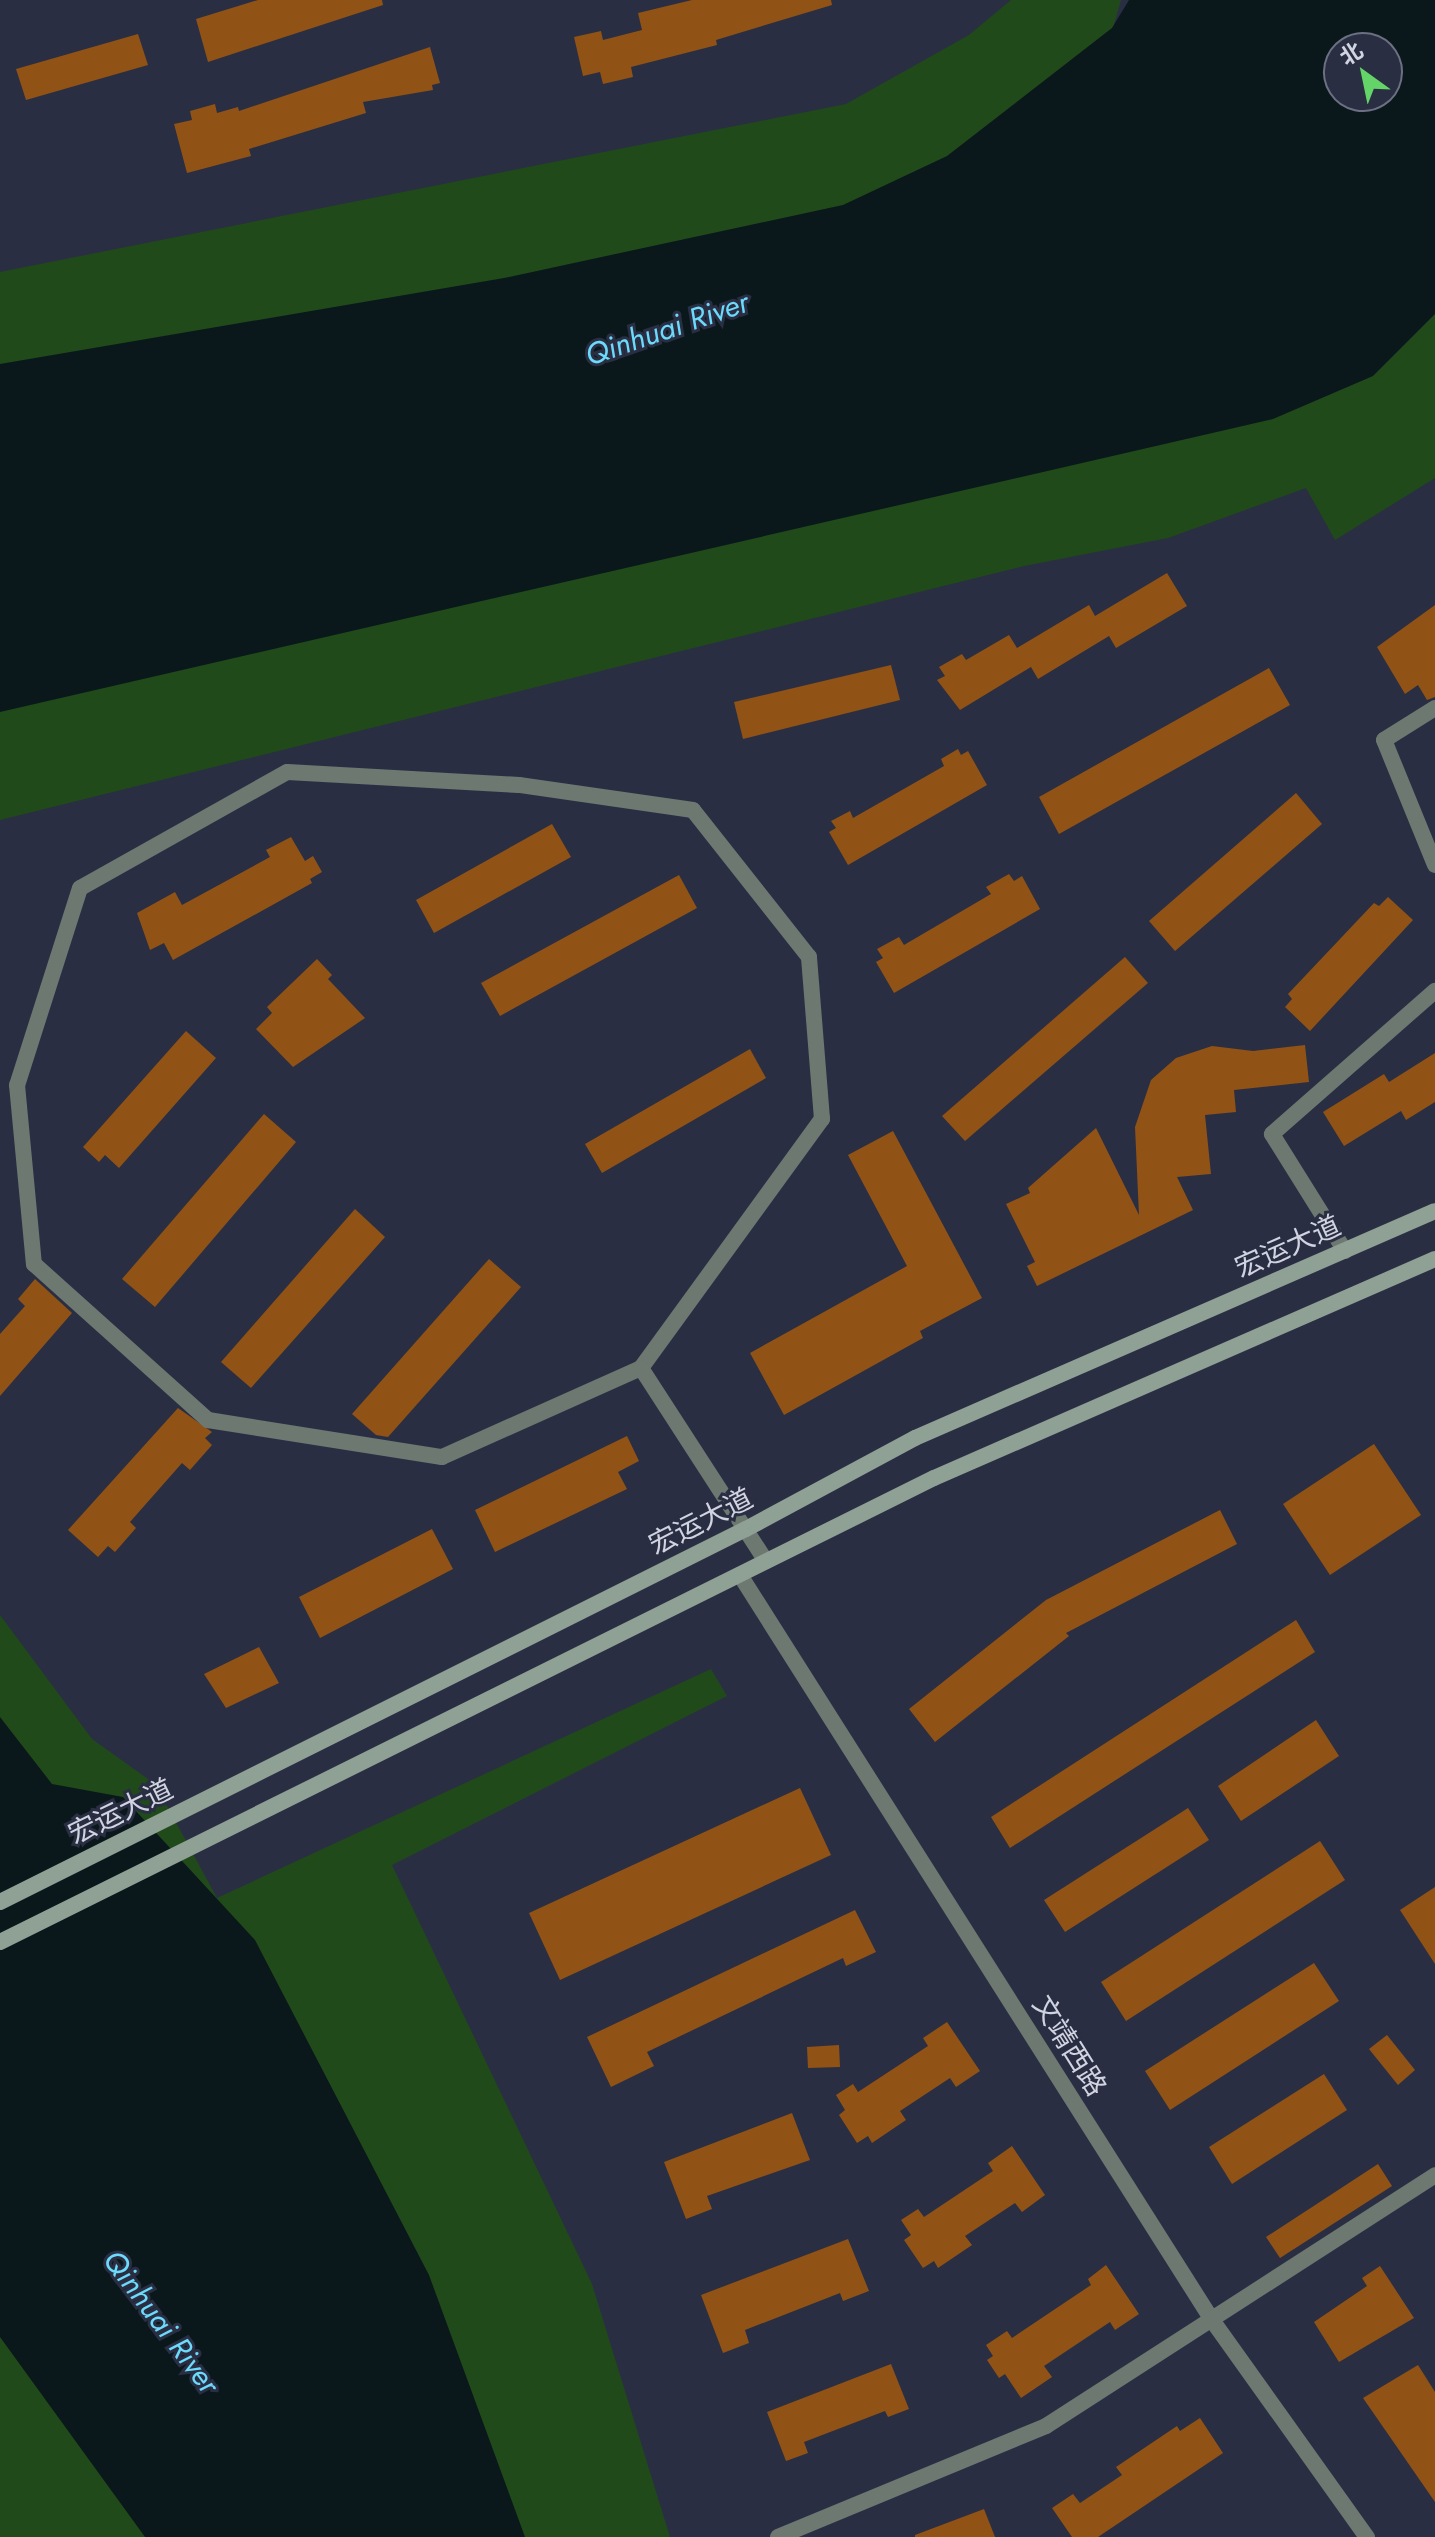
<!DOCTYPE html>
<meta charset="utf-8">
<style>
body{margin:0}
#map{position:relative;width:1435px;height:2537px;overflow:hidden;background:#2a2e43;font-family:Jost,"Noto Sans SC",sans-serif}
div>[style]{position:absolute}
.green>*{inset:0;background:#214a1a}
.water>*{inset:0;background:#0a181c}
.building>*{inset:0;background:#905315}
.street>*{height:16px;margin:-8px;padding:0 8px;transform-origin:8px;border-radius:8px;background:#6d7871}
.secondary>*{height:16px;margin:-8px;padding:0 8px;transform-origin:8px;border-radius:8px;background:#8fa095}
span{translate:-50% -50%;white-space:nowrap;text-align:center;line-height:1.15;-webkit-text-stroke:6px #2a2e43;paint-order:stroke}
.street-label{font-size:28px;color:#d0d4e1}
.water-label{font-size:30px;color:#6cdafa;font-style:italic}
.north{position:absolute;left:1323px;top:32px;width:80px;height:80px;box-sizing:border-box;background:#2a2e43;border:2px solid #6c7082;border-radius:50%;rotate:327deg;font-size:22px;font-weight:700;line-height:32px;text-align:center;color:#d0d4e1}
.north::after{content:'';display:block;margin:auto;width:28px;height:36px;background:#64d468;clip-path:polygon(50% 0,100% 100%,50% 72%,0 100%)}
</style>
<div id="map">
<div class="green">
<i style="clip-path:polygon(1011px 0,1121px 0,1113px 28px,1435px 168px,1435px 478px,1335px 540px,1306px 488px,1168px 538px,1024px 566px,0 820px,0 272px,846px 104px,969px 35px)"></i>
<i style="clip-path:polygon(0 1615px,92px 1739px,155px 1784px,217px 1898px,711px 1669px,727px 1696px,392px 1865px,592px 2284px,670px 2537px,0 2537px)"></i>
</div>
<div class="water">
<i style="clip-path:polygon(evenodd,1129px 0,1435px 0,1435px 314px,1373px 376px,1273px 419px,0 712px,0 364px,504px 278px,843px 205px,947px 156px,1112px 28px,1129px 0,1387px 48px,1387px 96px,1339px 96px,1339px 48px,1387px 48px)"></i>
<i style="clip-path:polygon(0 1717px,52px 1784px,123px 1797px,255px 1940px,429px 2275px,525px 2537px,145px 2537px,0 2337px)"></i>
</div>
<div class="building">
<i style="clip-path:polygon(258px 0,382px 0,383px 5px,208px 62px,196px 19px)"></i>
<i style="clip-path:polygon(692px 0,831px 0,832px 5px,716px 40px,717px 45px,631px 67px,633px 77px,603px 84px,600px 72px,583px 76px,574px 37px,601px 31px,603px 40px,642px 30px,638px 13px)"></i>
<i style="clip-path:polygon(138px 34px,148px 65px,26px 100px,16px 69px)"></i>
<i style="clip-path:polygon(430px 47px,440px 83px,432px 85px,433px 90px,363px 102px,366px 113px,249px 149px,251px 156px,187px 173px,174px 124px,192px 120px,190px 111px,215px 104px,217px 113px,238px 107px,239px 111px)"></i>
<i style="clip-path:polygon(1167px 573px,1187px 606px,1116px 648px,1109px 636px,1038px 679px,1031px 667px,960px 710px,937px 680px,945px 676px,939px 667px,962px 654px,966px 660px,1009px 635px,1017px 648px,1089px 605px,1095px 616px)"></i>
<i style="clip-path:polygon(1435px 605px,1435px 697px,1427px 700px,1418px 685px,1405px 694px,1377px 647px)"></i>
<i style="clip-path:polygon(891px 665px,900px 700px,743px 739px,734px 702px)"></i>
<i style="clip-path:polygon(1269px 668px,1290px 705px,1059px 834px,1039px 797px)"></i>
<i style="clip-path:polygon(958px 749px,961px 755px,968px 751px,987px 785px,848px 865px,829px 832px,836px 828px,831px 821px,850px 811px,853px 818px,944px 766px,941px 759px)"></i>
<i style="clip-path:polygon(1296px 793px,1322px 824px,1175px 951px,1149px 921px)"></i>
<i style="clip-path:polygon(552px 824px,571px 857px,434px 933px,416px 900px)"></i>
<i style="clip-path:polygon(291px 837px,305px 861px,313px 856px,322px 872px,310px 879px,312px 883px,173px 960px,164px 943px,150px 950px,137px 913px,175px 892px,182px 905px,270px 857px,266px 850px)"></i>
<i style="clip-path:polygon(1009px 874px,1014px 881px,1022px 876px,1040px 909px,894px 993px,876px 962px,883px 958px,877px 949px,899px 937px,904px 945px,991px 894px,986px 887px)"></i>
<i style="clip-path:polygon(679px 875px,697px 908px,500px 1016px,481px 983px)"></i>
<i style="clip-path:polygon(1388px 897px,1413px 920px,1310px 1031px,1285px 1007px,1292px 999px,1288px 994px,1374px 903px,1379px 906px)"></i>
<i style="clip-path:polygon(1125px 957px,1148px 983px,965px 1141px,942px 1116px)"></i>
<i style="clip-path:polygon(317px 959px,332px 975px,328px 979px,365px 1018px,293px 1067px,256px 1029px,272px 1013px,267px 1007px)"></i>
<i style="clip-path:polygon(186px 1031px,216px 1058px,119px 1168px,105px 1155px,99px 1162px,83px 1147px)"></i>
<i style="clip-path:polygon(1305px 1045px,1309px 1082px,1234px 1090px,1236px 1112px,1205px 1115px,1211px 1174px,1177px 1177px,1193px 1210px,1037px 1286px,1027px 1266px,1035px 1262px,1006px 1204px,1030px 1193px,1028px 1188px,1096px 1128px,1139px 1215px,1135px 1127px,1151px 1080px,1176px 1058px,1212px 1046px,1253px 1051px)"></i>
<i style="clip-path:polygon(750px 1049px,766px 1078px,602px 1173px,585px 1144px)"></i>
<i style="clip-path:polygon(1435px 1053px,1435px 1102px,1406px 1120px,1401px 1111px,1344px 1146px,1323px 1112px,1384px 1074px,1389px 1082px)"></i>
<i style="clip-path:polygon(264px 1114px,296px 1142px,155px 1307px,122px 1279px)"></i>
<i style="clip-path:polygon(893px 1131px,982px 1298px,920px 1331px,923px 1338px,784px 1415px,750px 1353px,907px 1266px,848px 1155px)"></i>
<i style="clip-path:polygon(355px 1209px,385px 1237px,251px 1388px,221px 1362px)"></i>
<i style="clip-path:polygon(489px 1259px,521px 1287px,388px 1437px,376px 1435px,352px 1414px)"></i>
<i style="clip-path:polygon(35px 1279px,72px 1313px,0 1396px,0 1334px,25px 1306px,18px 1299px)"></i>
<i style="clip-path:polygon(178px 1408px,212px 1432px,205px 1438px,212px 1445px,190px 1470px,182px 1463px,130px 1522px,136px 1528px,115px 1552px,108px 1546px,98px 1557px,68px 1530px)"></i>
<i style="clip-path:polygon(627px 1436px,639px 1461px,618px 1472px,627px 1489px,495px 1552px,475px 1510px)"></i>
<i style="clip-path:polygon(1374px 1444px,1421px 1515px,1330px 1575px,1283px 1504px)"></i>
<i style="clip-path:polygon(1220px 1510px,1237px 1544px,1066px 1633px,1069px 1636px,935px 1742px,909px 1709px,1046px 1600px)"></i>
<i style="clip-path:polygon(432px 1529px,453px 1569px,320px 1638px,299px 1597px)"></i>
<i style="clip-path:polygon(1296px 1620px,1315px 1652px,1010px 1848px,991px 1817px)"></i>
<i style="clip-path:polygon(259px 1647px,279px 1683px,226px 1708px,204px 1674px)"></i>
<i style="clip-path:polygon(1316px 1720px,1339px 1756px,1241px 1821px,1218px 1786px)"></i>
<i style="clip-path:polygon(800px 1788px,831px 1855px,560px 1980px,529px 1913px)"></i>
<i style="clip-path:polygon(1188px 1808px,1209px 1840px,1065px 1932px,1044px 1900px)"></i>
<i style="clip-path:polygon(1320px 1841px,1345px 1880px,1126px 2021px,1101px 1982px)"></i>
<i style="clip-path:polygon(1435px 1887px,1435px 1964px,1400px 1910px)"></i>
<i style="clip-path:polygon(855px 1910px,876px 1952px,846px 1966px,843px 1958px,647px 2052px,654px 2066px,611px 2087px,587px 2037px)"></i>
<i style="clip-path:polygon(1314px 1963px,1339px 2001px,1170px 2110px,1145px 2071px)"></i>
<i style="clip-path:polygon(947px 2022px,980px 2071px,956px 2087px,950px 2078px,900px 2111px,906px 2120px,872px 2143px,868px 2136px,857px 2143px,839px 2115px,845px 2110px,836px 2095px,853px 2084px,858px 2092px,928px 2046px,923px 2038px)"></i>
<i style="clip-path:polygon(1387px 2035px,1415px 2070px,1398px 2085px,1369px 2049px)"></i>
<i style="clip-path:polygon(839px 2045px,840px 2067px,808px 2068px,807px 2047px)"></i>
<i style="clip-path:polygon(1324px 2074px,1347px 2110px,1232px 2184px,1209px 2147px)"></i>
<i style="clip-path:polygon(792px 2113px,810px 2160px,707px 2196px,712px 2209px,686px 2219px,664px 2162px)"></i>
<i style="clip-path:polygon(1012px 2146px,1045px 2195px,1022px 2212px,1015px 2203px,965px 2236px,972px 2245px,938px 2268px,934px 2261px,923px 2268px,904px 2240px,911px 2235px,901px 2220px,918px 2209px,924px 2217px,993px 2171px,988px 2163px)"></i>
<i style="clip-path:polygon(1378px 2164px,1392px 2186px,1280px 2258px,1266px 2237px)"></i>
<i style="clip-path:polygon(848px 2239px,869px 2291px,843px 2301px,840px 2293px,745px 2330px,749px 2343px,723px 2353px,701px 2295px)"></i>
<i style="clip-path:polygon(1106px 2265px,1139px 2314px,1115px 2330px,1110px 2322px,1044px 2366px,1052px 2377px,1021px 2398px,1005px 2374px,999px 2378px,987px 2360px,993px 2356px,986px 2345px,1007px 2331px,1012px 2338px,1091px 2285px,1088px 2279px)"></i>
<i style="clip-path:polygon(1380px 2266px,1414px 2318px,1339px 2362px,1314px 2322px,1367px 2286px,1362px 2278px)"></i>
<i style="clip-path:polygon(891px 2364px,909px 2409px,888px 2417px,885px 2411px,804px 2442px,808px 2453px,786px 2461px,767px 2412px)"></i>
<i style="clip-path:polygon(1418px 2365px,1435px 2392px,1435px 2502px,1363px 2398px)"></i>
<i style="clip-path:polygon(1200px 2418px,1223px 2453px,1098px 2537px,1072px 2537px,1052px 2508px,1073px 2494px,1080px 2503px,1122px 2475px,1116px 2467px,1177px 2426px,1180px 2431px)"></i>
<i style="clip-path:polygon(984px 2509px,995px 2537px,915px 2537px,915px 2535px)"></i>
</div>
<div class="street">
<i style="left:1435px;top:708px;width:60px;rotate:147.9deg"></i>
<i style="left:1384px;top:740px;width:135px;rotate:67.8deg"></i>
<i style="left:1345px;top:1251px;width:138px;rotate:-122deg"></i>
<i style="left:1272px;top:1134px;width:217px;rotate:-41.3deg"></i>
<i style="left:641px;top:1368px;width:308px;rotate:-54deg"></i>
<i style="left:822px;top:1119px;width:163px;rotate:-94.6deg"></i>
<i style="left:809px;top:957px;width:187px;rotate:-128.3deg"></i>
<i style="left:693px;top:810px;width:176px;rotate:-171.8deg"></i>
<i style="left:519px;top:785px;width:232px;rotate:-176.8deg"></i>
<i style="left:287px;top:772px;width:237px;rotate:150.7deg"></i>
<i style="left:80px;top:888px;width:207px;rotate:107.7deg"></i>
<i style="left:17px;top:1085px;width:180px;rotate:84.6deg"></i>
<i style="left:34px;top:1264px;width:234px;rotate:41.9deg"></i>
<i style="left:208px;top:1420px;width:237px;rotate:9deg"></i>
<i style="left:442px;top:1457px;width:218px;rotate:-24.1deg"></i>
<i style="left:641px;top:1368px;width:230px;rotate:57.1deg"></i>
<i style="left:740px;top:1575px;width:882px;rotate:57.64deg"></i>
<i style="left:1212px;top:2320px;width:267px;rotate:54.5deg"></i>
<i style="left:778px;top:2537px;width:290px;rotate:-22.5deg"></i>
<i style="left:1046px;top:2426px;width:463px;rotate:-32.8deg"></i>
</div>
<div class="secondary">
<i style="left:0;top:1902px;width:834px;rotate:-26.57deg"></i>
<i style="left:746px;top:1529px;width:192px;rotate:-28.3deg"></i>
<i style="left:915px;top:1438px;width:567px;rotate:-23.58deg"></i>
<i style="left:0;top:1942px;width:1043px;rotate:-26.42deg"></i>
<i style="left:934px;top:1478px;width:547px;rotate:-23.61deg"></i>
</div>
<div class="street-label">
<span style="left:1288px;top:1247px;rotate:-24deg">宏运大道</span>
<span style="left:701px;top:1522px;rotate:-27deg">宏运大道</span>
<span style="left:121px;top:1812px;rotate:-26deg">宏运大道</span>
<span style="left:1069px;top:2046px;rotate:58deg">文靖西路</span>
</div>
<div class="water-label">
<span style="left:667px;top:329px;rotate:-19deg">Qinhuai River</span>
<span style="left:161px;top:2322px;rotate:53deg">Qinhuai River</span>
</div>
<div class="north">北</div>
</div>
